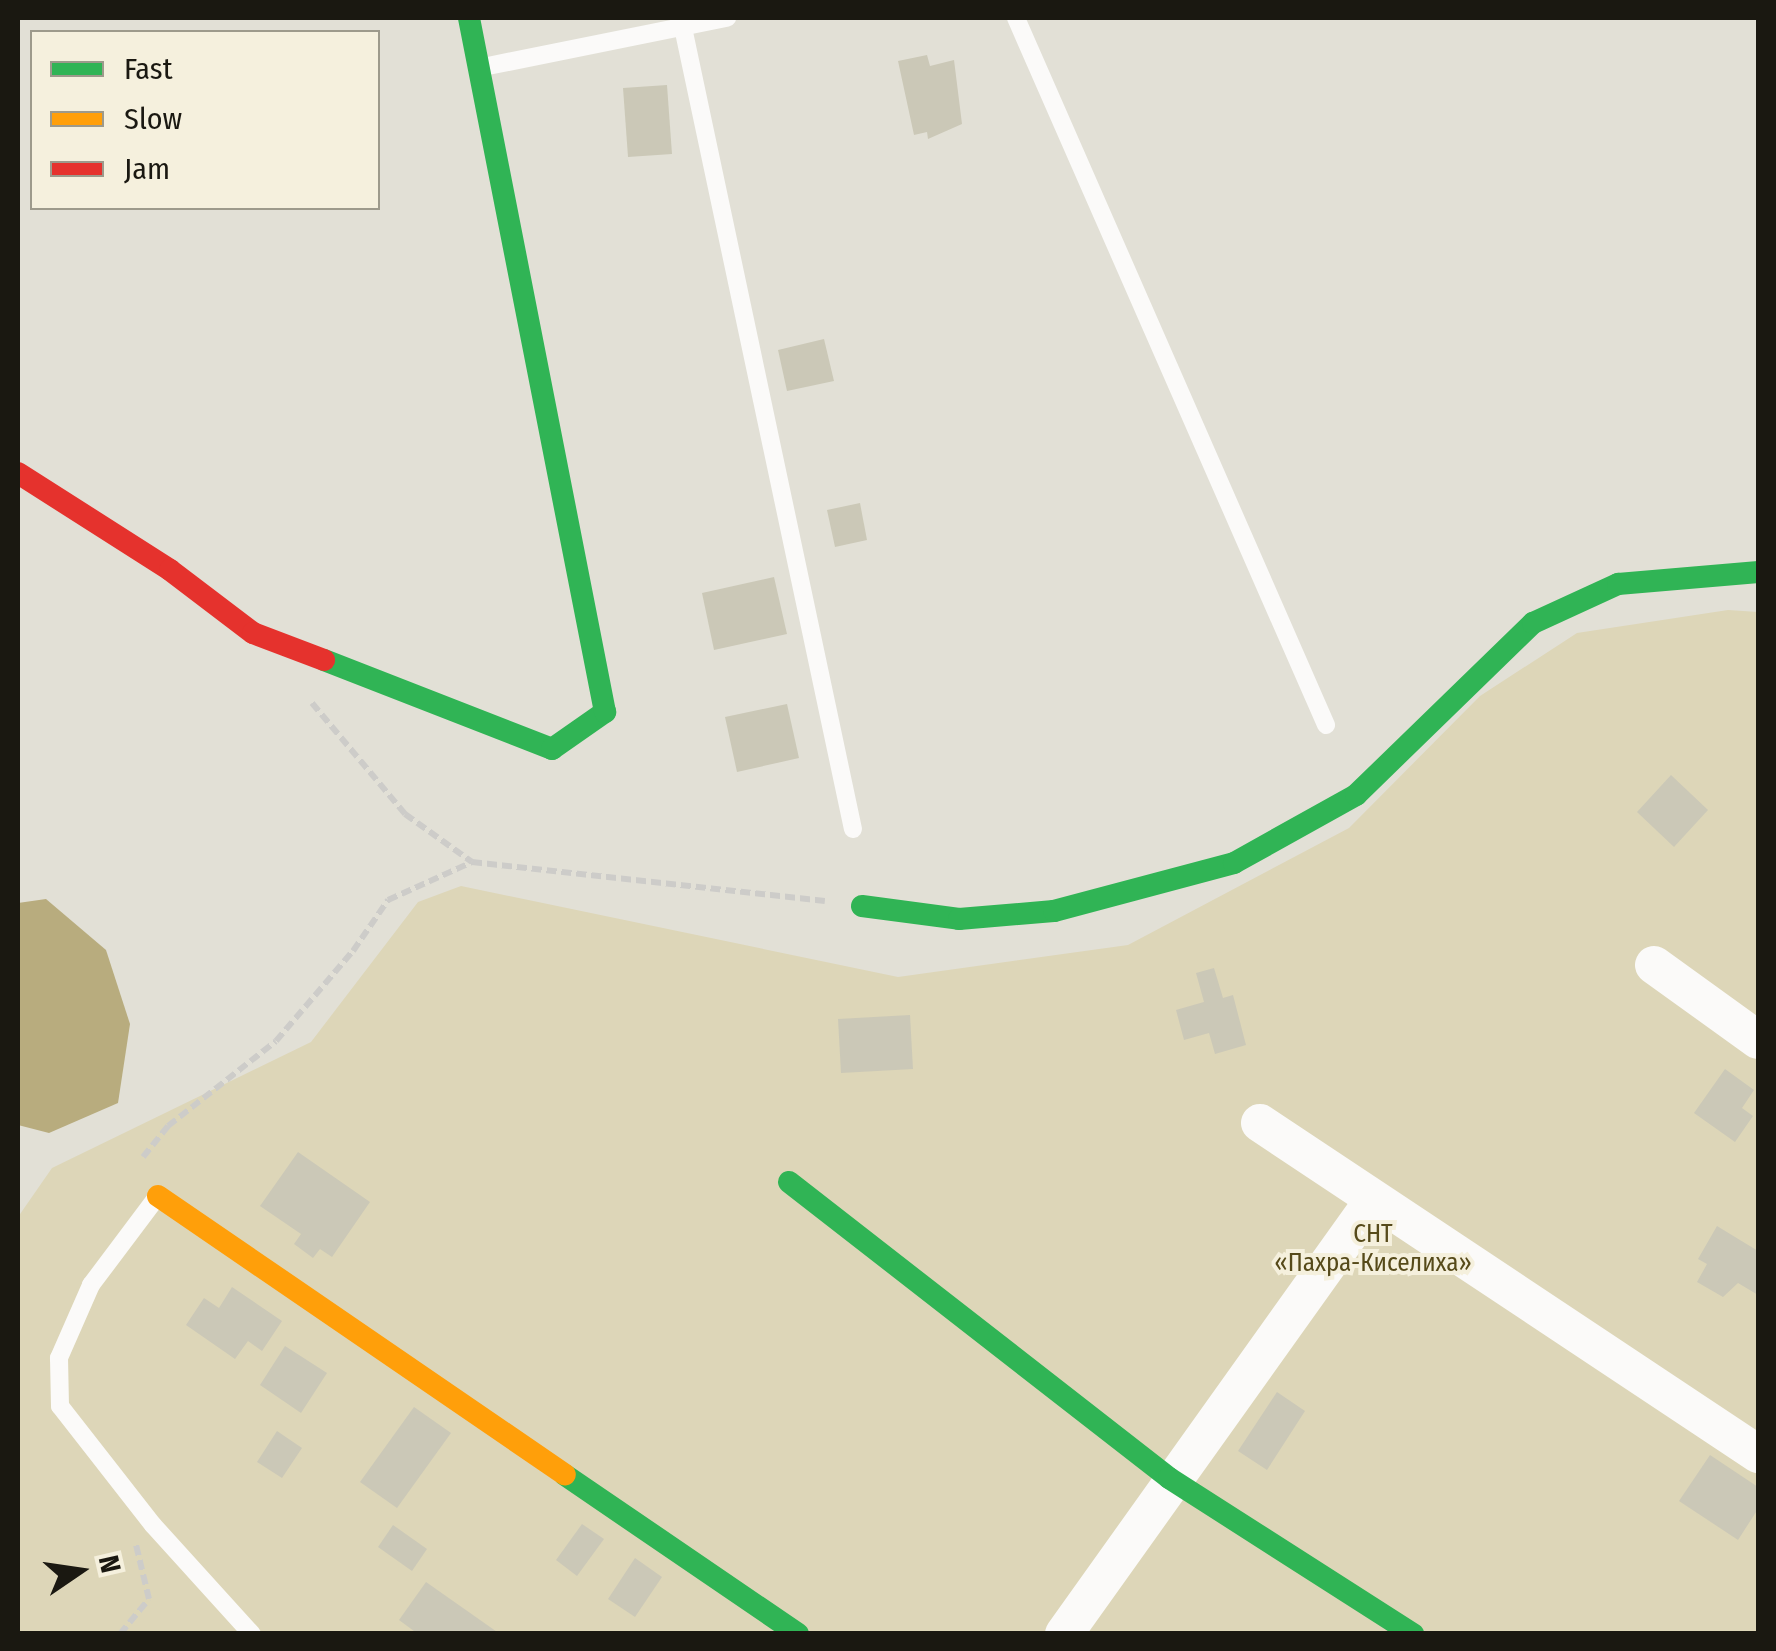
<!DOCTYPE html>
<meta charset="utf-8">
<style>
body{margin:0}
#map{position:relative;width:1776px;height:1651px;overflow:hidden;background:#e2e0d6;font-family:"Fira Sans Condensed",sans-serif}
div>[style]{position:absolute}
.green>*{inset:0;background:#ddd6b8}
.water>*{inset:0;background:#b8ac7e}
.building>*{inset:0;background:#cbc8b7}
.path>*{height:6px;margin-top:-3px;transform-origin:0;background:repeating-linear-gradient(90deg,#cdccc9 0 10px,transparent 0 15px)}
.lane>*{height:18px;margin:-9px;padding:0 9px;transform-origin:9px;border-radius:9px;background:#fbfaf9}
.street>*{height:38px;margin:-19px;padding:0 19px;transform-origin:19px;border-radius:19px;background:#fbfaf9}
.fast>*{height:22px;margin:-11px;padding:0 11px;transform-origin:11px;border-radius:11px;background:#30b455}
.slow>*{height:22px;margin:-11px;padding:0 11px;transform-origin:11px;border-radius:11px;background:#ff9f0a}
.jam>*{height:22px;margin:-11px;padding:0 11px;transform-origin:11px;border-radius:11px;background:#e5322d}
span{translate:-50% -50%;white-space:nowrap;text-align:center;line-height:1.15;-webkit-text-stroke:8px #f5f0dd;paint-order:stroke}
.park-label{font-size:25px;color:#564a1a}
.frame{position:absolute;inset:0;border:20px solid #1a1811;pointer-events:none}
.legend{position:absolute;left:30px;top:30px;width:350px;height:180px;box-sizing:border-box;background:#f5f0dd;border:2px solid #9d9a8b;margin:0;padding:12px 18px;list-style:none;font-size:30px;color:#1a1811}
.legend li{display:flex;align-items:center;gap:20px;height:50px}
.legend b{width:50px;border:2px solid #9d9a8b}
.north{position:absolute;left:30px;top:1521px;width:100px;height:100px;-webkit-text-stroke:8px #f5f0dd;paint-order:stroke;rotate:77deg;font-size:28px;font-weight:700;line-height:40px;text-align:center;color:#1a1811}
.north::after{content:'';display:block;margin:auto;width:35px;height:45px;background:#1a1811;clip-path:polygon(50% 0,100% 100%,50% 72%,0 100%)}
</style>
<div id="map">
<div class="green">
<i style="clip-path:polygon(1728px 610px,1758px 612px,1758px 1633px,18px 1634px,18px 1217px,52px 1168px,311px 1042px,418px 902px,461px 886px,898px 977px,1128px 945px,1349px 828px,1480px 696px,1577px 633px)"></i>
</div>
<div class="water">
<i style="clip-path:polygon(46px 899px,106px 950px,130px 1024px,118px 1103px,49px 1133px,18px 1125px,18px 903px)"></i>
</div>
<div class="building">
<i style="clip-path:polygon(927px 55px,930px 66px,954px 60px,962px 124px,928px 139px,927px 132px,914px 135px,898px 61px)"></i>
<i style="clip-path:polygon(667px 85px,672px 154px,628px 157px,623px 88px)"></i>
<i style="clip-path:polygon(824px 339px,834px 381px,787px 391px,778px 350px)"></i>
<i style="clip-path:polygon(860px 503px,867px 540px,835px 547px,827px 510px)"></i>
<i style="clip-path:polygon(774px 577px,787px 634px,714px 650px,702px 593px)"></i>
<i style="clip-path:polygon(787px 704px,799px 758px,737px 772px,725px 717px)"></i>
<i style="clip-path:polygon(1671px 775px,1708px 810px,1674px 847px,1637px 812px)"></i>
<i style="clip-path:polygon(1214px 968px,1223px 998px,1233px 995px,1246px 1045px,1215px 1054px,1209px 1033px,1184px 1040px,1176px 1010px,1204px 1002px,1196px 973px)"></i>
<i style="clip-path:polygon(910px 1015px,913px 1069px,841px 1073px,838px 1019px)"></i>
<i style="clip-path:polygon(1725px 1069px,1754px 1090px,1742px 1108px,1753px 1116px,1735px 1142px,1694px 1113px)"></i>
<i style="clip-path:polygon(298px 1152px,370px 1202px,332px 1257px,320px 1249px,313px 1258px,294px 1244px,301px 1234px,260px 1206px)"></i>
<i style="clip-path:polygon(1717px 1226px,1758px 1251px,1758px 1295px,1738px 1283px,1723px 1297px,1697px 1282px,1707px 1264px,1698px 1259px)"></i>
<i style="clip-path:polygon(232px 1287px,282px 1321px,262px 1351px,248px 1341px,235px 1359px,186px 1325px,204px 1298px,219px 1308px)"></i>
<i style="clip-path:polygon(285px 1346px,327px 1373px,301px 1413px,260px 1385px)"></i>
<i style="clip-path:polygon(1277px 1392px,1305px 1411px,1267px 1470px,1238px 1451px)"></i>
<i style="clip-path:polygon(414px 1407px,451px 1433px,397px 1508px,360px 1482px)"></i>
<i style="clip-path:polygon(277px 1431px,302px 1448px,282px 1478px,257px 1462px)"></i>
<i style="clip-path:polygon(1710px 1455px,1758px 1487px,1758px 1509px,1738px 1540px,1679px 1501px)"></i>
<i style="clip-path:polygon(582px 1524px,604px 1539px,577px 1576px,556px 1560px)"></i>
<i style="clip-path:polygon(393px 1525px,427px 1549px,412px 1571px,378px 1547px)"></i>
<i style="clip-path:polygon(635px 1558px,662px 1577px,635px 1617px,608px 1599px)"></i>
<i style="clip-path:polygon(426px 1582px,500px 1634px,418px 1634px,399px 1620px)"></i>
</div>
<div class="path">
<i style="left:312px;top:703px;width:145px;rotate:50deg"></i>
<i style="left:405px;top:814px;width:82px;rotate:35.6deg"></i>
<i style="left:472px;top:862px;width:355px;rotate:6.3deg"></i>
<i style="left:143px;top:1157px;width:40px;rotate:-51deg"></i>
<i style="left:168px;top:1126px;width:137px;rotate:-38.2deg"></i>
<i style="left:276px;top:1041px;width:118px;rotate:-49.5deg"></i>
<i style="left:353px;top:951px;width:62px;rotate:-55.5deg"></i>
<i style="left:388px;top:900px;width:92px;rotate:-24.3deg"></i>
<i style="left:120px;top:1634px;width:45px;rotate:-50.4deg"></i>
<i style="left:149px;top:1599px;width:56px;rotate:-103.5deg"></i>
</div>
<div class="lane">
<i style="left:681px;top:18px;width:829px;rotate:78.03deg"></i>
<i style="left:1016px;top:18px;width:772px;rotate:66.32deg"></i>
<i style="left:483px;top:67px;width:249px;rotate:-11.4deg"></i>
<i style="left:154px;top:1201px;width:105px;rotate:126.9deg"></i>
<i style="left:91px;top:1285px;width:80px;rotate:113.7deg"></i>
<i style="left:59px;top:1358px;width:48px;rotate:88.8deg"></i>
<i style="left:60px;top:1406px;width:151px;rotate:52deg"></i>
<i style="left:153px;top:1525px;width:147px;rotate:47.8deg"></i>
</div>
<div class="street">
<i style="left:1654px;top:965px;width:128px;rotate:35.8deg"></i>
<i style="left:1260px;top:1123px;width:598px;rotate:33.61deg"></i>
<i style="left:1064px;top:1634px;width:532px;rotate:-54.49deg"></i>
</div>
<div class="fast">
<i style="left:324px;top:660px;width:245px;rotate:21.3deg"></i>
<i style="left:552px;top:749px;width:65px;rotate:-34.9deg"></i>
<i style="left:605px;top:712px;width:707px;rotate:-101.09deg"></i>
<i style="left:862px;top:906px;width:98px;rotate:7.6deg"></i>
<i style="left:959px;top:919px;width:95px;rotate:-4.8deg"></i>
<i style="left:1054px;top:911px;width:186px;rotate:-14.9deg"></i>
<i style="left:1234px;top:863px;width:140px;rotate:-29.1deg"></i>
<i style="left:1356px;top:795px;width:247px;rotate:-44.2deg"></i>
<i style="left:1533px;top:623px;width:94px;rotate:-24.6deg"></i>
<i style="left:1618px;top:584px;width:141px;rotate:-4.9deg"></i>
<i style="left:789px;top:1182px;width:482px;rotate:37.9deg"></i>
<i style="left:1169px;top:1478px;width:290px;rotate:32.6deg"></i>
<i style="left:565px;top:1475px;width:282px;rotate:34.3deg"></i>
</div>
<div class="slow">
<i style="left:158px;top:1196px;width:493px;rotate:34.4deg"></i>
</div>
<div class="jam">
<i style="left:18px;top:473px;width:180px;rotate:32.5deg"></i>
<i style="left:170px;top:570px;width:104px;rotate:37.2deg"></i>
<i style="left:253px;top:633px;width:76px;rotate:20.8deg"></i>
</div>
<div class="park-label">
<span style="left:1373px;top:1249px">СНТ<br>«Пахра-Киселиха»</span>
</div>
<div class="frame"></div>
<ul class="legend">
<li><b style="height:12px;background:#30b455"></b>Fast</li>
<li><b style="height:12px;background:#ff9f0a"></b>Slow</li>
<li><b style="height:12px;background:#e5322d"></b>Jam</li>
</ul>
<div class="north">N</div>
</div>
